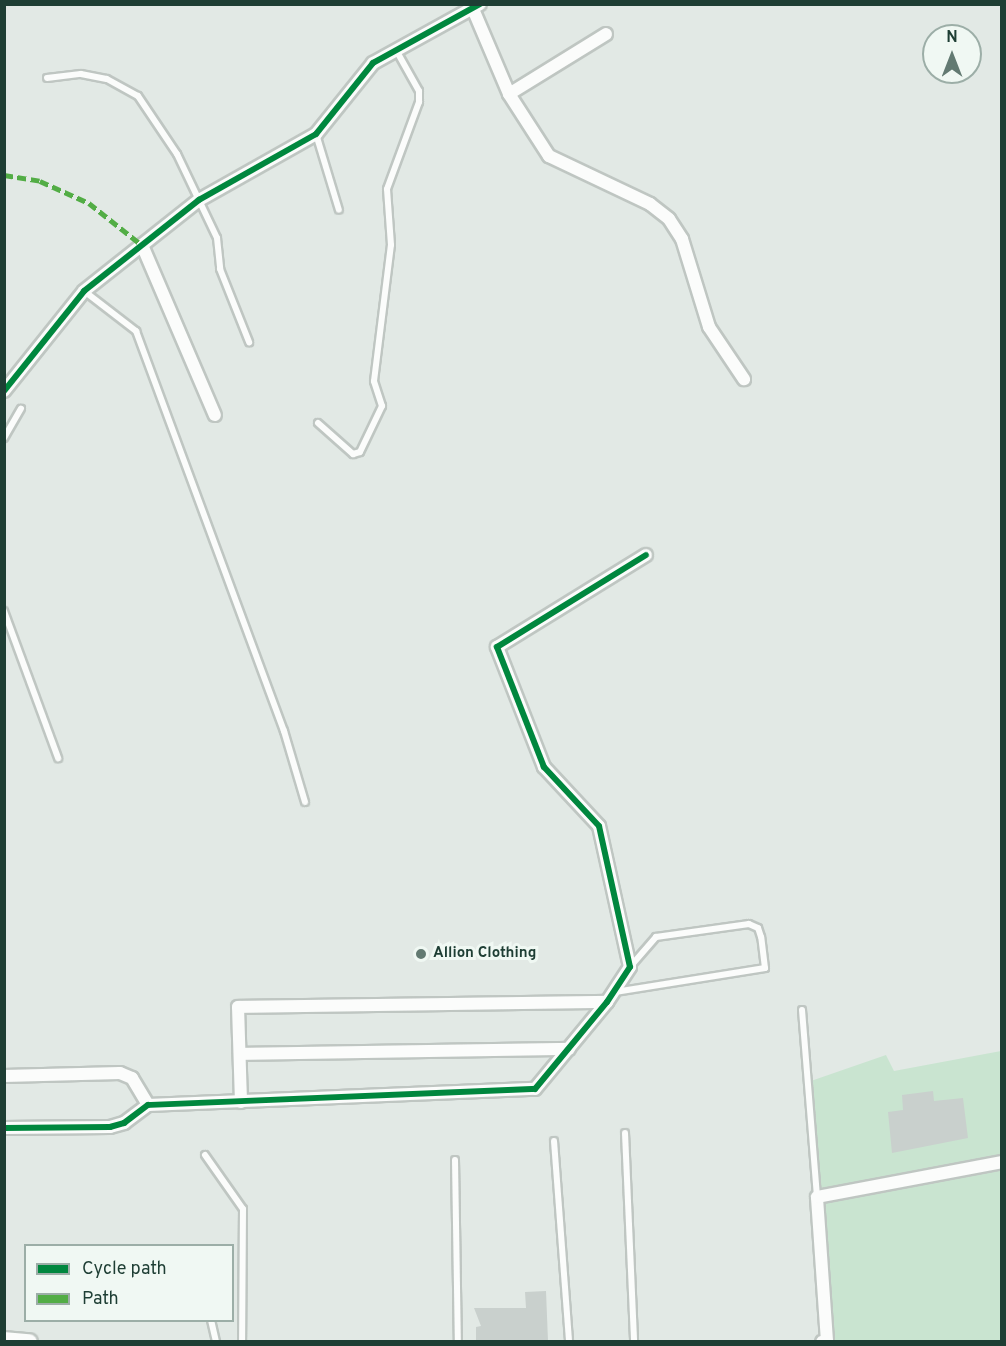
<!DOCTYPE html>
<style>
body{margin:0}
#map{position:relative;width:1006px;height:1346px;overflow:hidden;background:#e2e9e5;font-family:Overpass,sans-serif}
div>[style]{position:absolute}
.green>*{inset:0;background:#c9e4d0}
.building>*{inset:0;background:#c9d0cd}
.roads{filter:drop-shadow(2px 0 #bfc6c2) drop-shadow(-2px 0 #bfc6c2) drop-shadow(0 2px #bfc6c2) drop-shadow(0 -2px #bfc6c2)}
.service>*{height:6px;margin:-3px;padding:0 3px;transform-origin:3px;border-radius:3px;background:#fbfcfb}
.minor>*{height:12px;margin:-6px;padding:0 6px;transform-origin:6px;border-radius:6px;background:#fbfcfb}
.secondary>*{height:16px;margin:-8px;padding:0 8px;transform-origin:8px;border-radius:8px;background:#fbfcfb}
.quiet>*{height:4.5px;margin-top:-2.25px;transform-origin:0;background:repeating-linear-gradient(90deg,#52ad45 0 9px,transparent 0 13.5px)}
.cycleway>*{height:6px;margin:-3px;padding:0 3px;transform-origin:3px;border-radius:3px;background:#00873e}
.dots>*{width:16px;height:16px;translate:-50% -50%;box-sizing:border-box;border:3px solid #f0f8f3;border-radius:50%}
span{translate:-50% -50%;white-space:nowrap;text-align:center;line-height:1.15;-webkit-text-stroke:6px #f0f8f3;paint-order:stroke}
.poi-label{font-size:15px;color:#1e3e34;font-weight:700}
.left{translate:0 -50%;text-align:left}
.frame{position:absolute;inset:0;border:6px solid #1e3e34;pointer-events:none}
.legend{position:absolute;left:24px;top:1244px;width:210px;height:78px;box-sizing:border-box;background:#f0f8f3;border:2px solid #9caea7;margin:0;padding:8px 10px;list-style:none;font-size:18px;color:#1e3e34}
.legend li{display:flex;align-items:center;gap:12px;height:30px}
.legend b{width:30px;border:2px solid #9caea7}
.north{position:absolute;left:922px;top:24px;width:60px;height:60px;box-sizing:border-box;background:#f0f8f3;border:2px solid #9caea7;border-radius:50%;rotate:0deg;font-size:16px;font-weight:700;line-height:24px;text-align:center;color:#1e3e34}
.north::after{content:'';display:block;margin:auto;width:21px;height:27px;background:#637a72;clip-path:polygon(50% 0,100% 100%,50% 72%,0 100%)}
</style>
<div id="map">
<div class="green">
<i style="clip-path:polygon(1001px 1051px,1001px 1341px,831px 1341px,808px 1082px,886px 1055px,894px 1071px)"></i>
</div>
<div class="building">
<i style="clip-path:polygon(933px 1091px,934px 1101px,963px 1098px,968px 1138px,892px 1153px,888px 1112px,903px 1110px,902px 1095px)"></i>
<i style="clip-path:polygon(546px 1291px,548px 1341px,476px 1341px,476px 1327px,481px 1326px,474px 1308px,526px 1308px,525px 1292px)"></i>
</div>
<div class="roads">
<div class="service">
<i style="left:47px;top:78px;width:34px;rotate:-7deg"></i>
<i style="left:81px;top:74px;width:26px;rotate:11deg"></i>
<i style="left:107px;top:79px;width:35px;rotate:29deg"></i>
<i style="left:138px;top:96px;width:70px;rotate:56.1deg"></i>
<i style="left:177px;top:154px;width:93px;rotate:64.5deg"></i>
<i style="left:217px;top:238px;width:31px;rotate:84deg"></i>
<i style="left:220px;top:269px;width:79px;rotate:68.3deg"></i>
<i style="left:316px;top:134px;width:79px;rotate:73.2deg"></i>
<i style="left:84px;top:291px;width:66px;rotate:37.6deg"></i>
<i style="left:136px;top:331px;width:427px;rotate:69.7deg"></i>
<i style="left:284px;top:731px;width:74px;rotate:73.5deg"></i>
<i style="left:318px;top:423px;width:47px;rotate:41.5deg"></i>
<i style="left:353px;top:454px;width:7px;rotate:-16deg"></i>
<i style="left:360px;top:452px;width:51px;rotate:-64.4deg"></i>
<i style="left:382px;top:406px;width:26px;rotate:-108deg"></i>
<i style="left:374px;top:381px;width:137px;rotate:-82.9deg"></i>
<i style="left:391px;top:245px;width:56px;rotate:-94.1deg"></i>
<i style="left:387px;top:189px;width:93px;rotate:-69.8deg"></i>
<i style="left:419px;top:102px;width:11px;rotate:-90deg"></i>
<i style="left:419px;top:91px;width:47px;rotate:-119.3deg"></i>
<i style="left:4px;top:438px;width:34px;rotate:-60deg"></i>
<i style="left:4px;top:611px;width:157px;rotate:69.8deg"></i>
<i style="left:615px;top:992px;width:152px;rotate:-9.1deg"></i>
<i style="left:765px;top:968px;width:31px;rotate:-97deg"></i>
<i style="left:761px;top:937px;width:9px;rotate:-108deg"></i>
<i style="left:758px;top:928px;width:10px;rotate:-156deg"></i>
<i style="left:749px;top:924px;width:94px;rotate:172deg"></i>
<i style="left:656px;top:937px;width:40px;rotate:131deg"></i>
<i style="left:802px;top:1010px;width:188px;rotate:85.4deg"></i>
<i style="left:625px;top:1133px;width:209px;rotate:87.5deg"></i>
<i style="left:554px;top:1141px;width:202px;rotate:85.7deg"></i>
<i style="left:205px;top:1155px;width:66px;rotate:54.9deg"></i>
<i style="left:243px;top:1209px;width:133px;rotate:90.4deg"></i>
<i style="left:455px;top:1160px;width:182px;rotate:89.1deg"></i>
<i style="left:211px;top:1320px;width:23px;rotate:77deg"></i>
</div>
<div class="minor">
<i style="left:473px;top:9px;width:92px;rotate:67deg"></i>
<i style="left:509px;top:94px;width:74px;rotate:57.2deg"></i>
<i style="left:549px;top:156px;width:112px;rotate:25.4deg"></i>
<i style="left:650px;top:204px;width:24px;rotate:38deg"></i>
<i style="left:669px;top:219px;width:24px;rotate:57deg"></i>
<i style="left:682px;top:239px;width:92px;rotate:72.9deg"></i>
<i style="left:709px;top:327px;width:63px;rotate:56.1deg"></i>
<i style="left:509px;top:94px;width:114px;rotate:-31.7deg"></i>
<i style="left:142px;top:245px;width:185px;rotate:66.8deg"></i>
<i style="left:4px;top:391px;width:128px;rotate:-51.3deg"></i>
<i style="left:84px;top:291px;width:147px;rotate:-38.4deg"></i>
<i style="left:199px;top:200px;width:134px;rotate:-29.4deg"></i>
<i style="left:316px;top:134px;width:91px;rotate:-51.2deg"></i>
<i style="left:373px;top:63px;width:122px;rotate:-28.9deg"></i>
<i style="left:240px;top:1054px;width:329px;rotate:-0.9deg"></i>
<i style="left:4px;top:1076px;width:116px;rotate:-1.5deg"></i>
<i style="left:120px;top:1073px;width:13px;rotate:23deg"></i>
<i style="left:132px;top:1078px;width:31px;rotate:59deg"></i>
<i style="left:241px;top:1102px;width:95px;rotate:-91.8deg"></i>
<i style="left:238px;top:1007px;width:369px;rotate:-0.8deg"></i>
<i style="left:4px;top:1128px;width:106px;rotate:-0.5deg"></i>
<i style="left:110px;top:1127px;width:15px;rotate:-16deg"></i>
<i style="left:124px;top:1123px;width:30px;rotate:-37deg"></i>
<i style="left:148px;top:1105px;width:387px;rotate:-2.4deg"></i>
<i style="left:535px;top:1089px;width:113px;rotate:-50.4deg"></i>
<i style="left:607px;top:1002px;width:42px;rotate:-56.7deg"></i>
<i style="left:630px;top:967px;width:144px;rotate:-102.4deg"></i>
<i style="left:599px;top:826px;width:81px;rotate:-133deg"></i>
<i style="left:544px;top:767px;width:129px;rotate:-111.4deg"></i>
<i style="left:497px;top:647px;width:175px;rotate:-31.7deg"></i>
<i style="left:822px;top:1342px;width:5px;rotate:-11deg"></i>
<i style="left:827px;top:1341px;width:144px;rotate:-94deg"></i>
<i style="left:817px;top:1197px;width:188px;rotate:-10.7deg"></i>
</div>
<div class="secondary">
<i style="left:4px;top:1340px;width:25px;rotate:5deg"></i>
</div>
</div>
<div class="quiet">
<i style="left:4px;top:175px;width:36px;rotate:9deg"></i>
<i style="left:40px;top:181px;width:54px;rotate:24.2deg"></i>
<i style="left:89px;top:203px;width:68px;rotate:38.4deg"></i>
</div>
<div class="cycleway">
<i style="left:4px;top:391px;width:128px;rotate:-51.3deg"></i>
<i style="left:84px;top:291px;width:147px;rotate:-38.4deg"></i>
<i style="left:199px;top:200px;width:134px;rotate:-29.4deg"></i>
<i style="left:316px;top:134px;width:91px;rotate:-51.2deg"></i>
<i style="left:373px;top:63px;width:122px;rotate:-28.9deg"></i>
<i style="left:4px;top:1128px;width:106px;rotate:-0.5deg"></i>
<i style="left:110px;top:1127px;width:15px;rotate:-16deg"></i>
<i style="left:124px;top:1123px;width:30px;rotate:-37deg"></i>
<i style="left:148px;top:1105px;width:387px;rotate:-2.4deg"></i>
<i style="left:535px;top:1089px;width:113px;rotate:-50.4deg"></i>
<i style="left:607px;top:1002px;width:42px;rotate:-56.7deg"></i>
<i style="left:630px;top:967px;width:144px;rotate:-102.4deg"></i>
<i style="left:599px;top:826px;width:81px;rotate:-133deg"></i>
<i style="left:544px;top:767px;width:129px;rotate:-111.4deg"></i>
<i style="left:497px;top:647px;width:175px;rotate:-31.7deg"></i>
</div>
<div class="dots">
<i style="left:421px;top:954px;background:#637a72"></i>
</div>
<div class="poi-label">
<span class="left" style="left:433px;top:954px">Allion Clothing</span>
</div>
<div class="frame"></div>
<ul class="legend">
<li><b style="height:8px;background:#00873e"></b>Cycle path</li>
<li><b style="height:8px;background:#52ad45"></b>Path</li>
</ul>
<div class="north">N</div>
</div>
